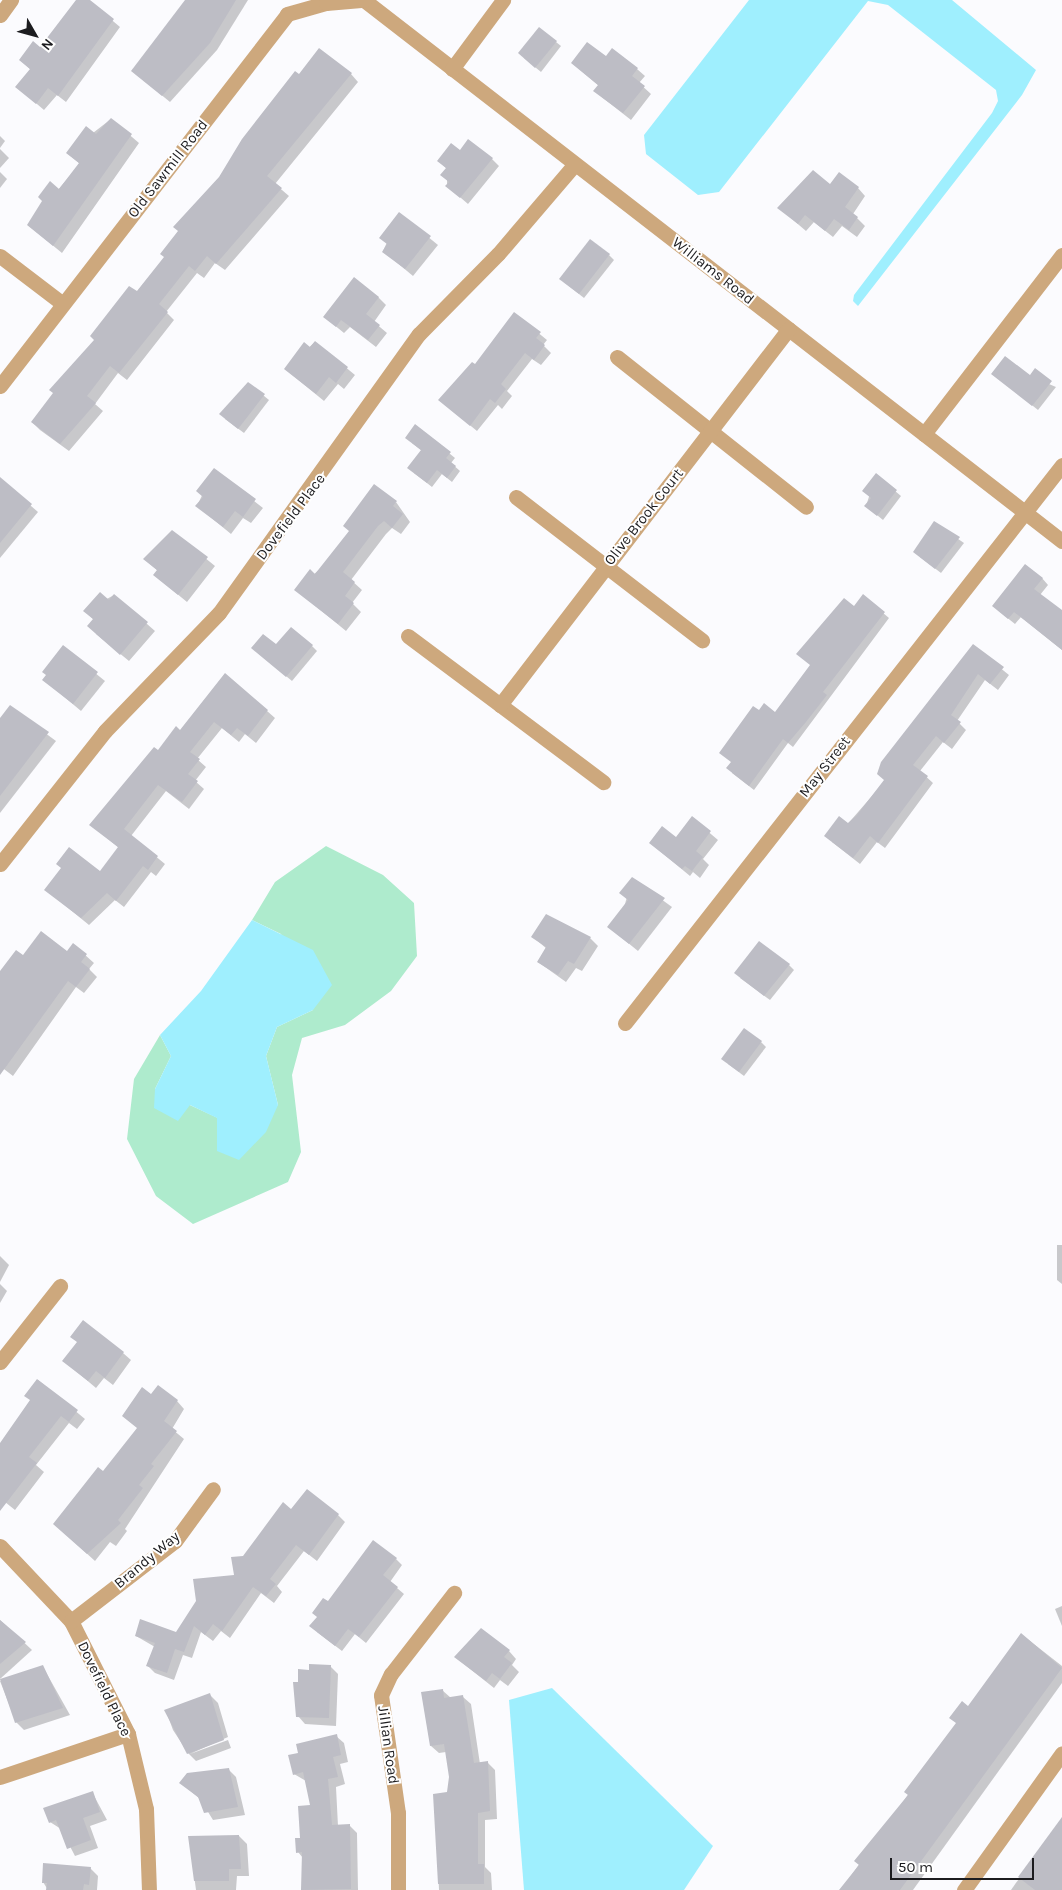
<!DOCTYPE html>
<style>
body{margin:0}
#map{position:relative;width:1062px;height:1890px;overflow:hidden;background:#fbfbfe;font-family:Karla,sans-serif}
div>[style]{position:absolute}
.green>*{inset:0;background:#aeebcd}
.water>*{inset:0;background:#9feffe}
.shadow>*{inset:0;background:#0003}
.building>*{inset:0;background:#bdbdc5}
.minor>*{height:15px;margin:-7.5px;padding:0 7.5px;transform-origin:7.5px;border-radius:7.5px;background:#cda87d}
span{translate:-50% -50%;white-space:nowrap;text-align:center;line-height:1.15;-webkit-text-stroke:4px #fff;paint-order:stroke}
.street-label{font-size:15px;color:#1c1c1f}
.north{position:absolute;left:10px;top:10px;width:50px;height:50px;-webkit-text-stroke:4px #fff;paint-order:stroke;rotate:128deg;font-size:14px;font-weight:700;line-height:20px;text-align:center;color:#1c1c1f}
.north::after{content:'';display:block;margin:auto;width:18px;height:22px;background:#1c1c1f;clip-path:polygon(50% 0,100% 100%,50% 72%,0 100%)}
.scale{position:absolute;left:890px;top:1858px;width:144px;height:22px;box-sizing:border-box;border:2px solid #1c1c1f;border-top:0;padding-left:6px;font-size:15px;line-height:18px;white-space:nowrap;color:#1c1c1f;-webkit-text-stroke:4px #fff;paint-order:stroke}
</style>
<div id="map">
<div class="green">
<i style="clip-path:polygon(326px 846px,383px 875px,414px 903px,417px 956px,391px 991px,345px 1025px,302px 1038px,292px 1075px,301px 1152px,288px 1182px,193px 1224px,156px 1196px,127px 1139px,134px 1079px,160px 1035px,171px 1056px,155px 1089px,218px 1118px,217px 1151px,278px 1105px,266px 1056px,277px 1027px,313px 1010px,281px 934px,252px 920px,275px 882px)"></i>
</div>
<div class="water">
<i style="clip-path:polygon(749px 0,952px 0,1036px 70px,1022px 95px,858px 306px,853px 301px,854px 295px,992px 113px,998px 101px,996px 90px,888px 5px,868px 1px,719px 192px,698px 195px,646px 154px,644px 135px)"></i>
<i style="clip-path:polygon(252px 920px,313px 950px,332px 985px,313px 1010px,277px 1027px,266px 1056px,278px 1105px,266px 1132px,239px 1160px,217px 1151px,217px 1118px,190px 1105px,178px 1121px,154px 1108px,155px 1089px,171px 1056px,160px 1035px,201px 991px)"></i>
<i style="clip-path:polygon(552px 1688px,713px 1846px,684px 1890px,524px 1890px,509px 1700px)"></i>
</div>
<div class="shadow">
<i style="clip-path:polygon(78px 0,88px 0,120px 27px,66px 102px,57px 95px,44px 110px,17px 87px,31px 70px,20px 60px,40px 48px)"></i>
<i style="clip-path:polygon(186px 0,248px 0,217px 50px,170px 102px,132px 71px)"></i>
<i style="clip-path:polygon(556px 42px,561px 46px,541px 72px,524px 58px)"></i>
<i style="clip-path:polygon(606px 58px,637px 69px,645px 76px,639px 83px,651px 94px,631px 120px,603px 98px,595px 91px,599px 86px,572px 63px)"></i>
<i style="clip-path:polygon(351px 74px,358px 82px,275px 184px,289px 196px,225px 270px,215px 263px,204px 278px,197px 273px,166px 312px,174px 320px,127px 380px,118px 373px,95px 404px,103px 411px,69px 451px,40px 430px,32px 422px,165px 257px,299px 76px)"></i>
<i style="clip-path:polygon(111px 119px,139px 143px,62px 253px,28px 225px,80px 164px,67px 153px)"></i>
<i style="clip-path:polygon(0 136px,5px 141px,0 148px)"></i>
<i style="clip-path:polygon(0 149px,9px 158px,0 168px)"></i>
<i style="clip-path:polygon(460px 152px,492px 159px,499px 166px,468px 204px,447px 186px,447px 169px,439px 161px)"></i>
<i style="clip-path:polygon(0 172px,7px 179px,0 188px)"></i>
<i style="clip-path:polygon(830px 186px,858px 188px,865px 196px,853px 214px,865px 226px,857px 237px,842px 226px,833px 237px,814px 222px,806px 231px,779px 208px)"></i>
<i style="clip-path:polygon(400px 214px,438px 245px,413px 276px,383px 251px)"></i>
<i style="clip-path:polygon(609px 255px,614px 260px,584px 298px,565px 283px)"></i>
<i style="clip-path:polygon(378px 297px,386px 305px,374px 322px,387px 333px,376px 347px,350px 327px,344px 333px,333px 324px)"></i>
<i style="clip-path:polygon(514px 313px,547px 340px,543px 345px,551px 353px,541px 365px,532px 359px,507px 391px,512px 396px,502px 409px,498px 405px,477px 431px,439px 400px,475px 366px)"></i>
<i style="clip-path:polygon(315px 342px,355px 375px,344px 389px,338px 384px,324px 401px,285px 369px)"></i>
<i style="clip-path:polygon(1030px 376px,1056px 387px,1038px 410px,998px 378px)"></i>
<i style="clip-path:polygon(248px 383px,269px 400px,244px 433px,225px 419px)"></i>
<i style="clip-path:polygon(416px 426px,455px 458px,451px 463px,460px 471px,452px 482px,442px 474px,432px 487px,414px 473px,422px 451px,412px 443px)"></i>
<i style="clip-path:polygon(214px 470px,263px 508px,251px 523px,243px 518px,231px 534px,197px 506px)"></i>
<i style="clip-path:polygon(876px 475px,901px 496px,883px 520px,866px 506px)"></i>
<i style="clip-path:polygon(0 479px,38px 512px,0 558px)"></i>
<i style="clip-path:polygon(396px 502px,410px 522px,401px 534px,392px 528px,386px 534px,351px 580px,362px 590px,352px 603px,361px 612px,346px 631px,296px 590px)"></i>
<i style="clip-path:polygon(935px 523px,964px 543px,941px 573px,920px 557px)"></i>
<i style="clip-path:polygon(172px 531px,215px 566px,187px 602px,154px 575px,158px 571px,144px 559px)"></i>
<i style="clip-path:polygon(1042px 578px,1048px 585px,1040px 595px,1062px 612px,1062px 650px,1021px 617px,1015px 624px,1000px 612px)"></i>
<i style="clip-path:polygon(114px 595px,155px 631px,129px 661px,96px 634px,94px 620px,85px 611px)"></i>
<i style="clip-path:polygon(863px 596px,889px 618px,793px 747px,788px 743px,754px 790px,732px 773px,732px 762px,759px 712px,775px 713px)"></i>
<i style="clip-path:polygon(312px 646px,317px 651px,292px 681px,258px 653px)"></i>
<i style="clip-path:polygon(973px 646px,1009px 675px,998px 690px,985px 680px,957px 721px,966px 730px,952px 749px,943px 742px,920px 771px,933px 783px,885px 848px,877px 842px,860px 864px,832px 842px,885px 781px)"></i>
<i style="clip-path:polygon(63px 647px,105px 681px,81px 711px,44px 680px)"></i>
<i style="clip-path:polygon(225px 674px,275px 718px,256px 743px,245px 734px,239px 742px,222px 728px,197px 759px,206px 767px,195px 781px,204px 789px,189px 809px,166px 791px,131px 836px,165px 864px,156px 876px,151px 872px,124px 907px,115px 900px,89px 925px,46px 890px,100px 873px,119px 848px,91px 825px,180px 731px)"></i>
<i style="clip-path:polygon(10px 707px,56px 741px,0 813px,0 720px)"></i>
<i style="clip-path:polygon(692px 818px,718px 840px,703px 859px,709px 865px,700px 878px,693px 872px,690px 876px,650px 843px,676px 838px)"></i>
<i style="clip-path:polygon(632px 878px,672px 907px,638px 951px,617px 934px)"></i>
<i style="clip-path:polygon(533px 937px,590px 938px,598px 946px,582px 971px,576px 968px,566px 982px,538px 962px,547px 949px)"></i>
<i style="clip-path:polygon(74px 945px,94px 963px,89px 969px,97px 977px,84px 993px,76px 987px,13px 1076px,0 1066px,0 990px,23px 956px,68px 953px)"></i>
<i style="clip-path:polygon(789px 965px,794px 970px,770px 1000px,740px 978px)"></i>
<i style="clip-path:polygon(761px 1042px,766px 1047px,744px 1076px,728px 1064px)"></i>
<i style="clip-path:polygon(1057px 1245px,1062px 1245px,1062px 1284px,1057px 1280px)"></i>
<i style="clip-path:polygon(0 1256px,9px 1265px,0 1282px)"></i>
<i style="clip-path:polygon(0 1284px,7px 1291px,0 1303px)"></i>
<i style="clip-path:polygon(78px 1343px,123px 1353px,131px 1360px,113px 1385px,104px 1378px,96px 1388px,64px 1361px)"></i>
<i style="clip-path:polygon(38px 1380px,85px 1419px,77px 1429px,69px 1423px,36px 1465px,44px 1472px,15px 1510px,0 1498px,0 1445px,31px 1401px)"></i>
<i style="clip-path:polygon(151px 1396px,177px 1401px,184px 1409px,172px 1429px,184px 1439px,125px 1529px,127px 1531px,116px 1546px,110px 1542px,95px 1561px,62px 1531px,138px 1429px)"></i>
<i style="clip-path:polygon(292px 1510px,338px 1515px,345px 1522px,317px 1561px,304px 1551px,277px 1586px,282px 1592px,274px 1603px,261px 1593px,230px 1638px,221px 1631px,213px 1641px,201px 1632px,192px 1658px,183px 1655px,174px 1680px,155px 1673px,148px 1666px,155px 1647px,136px 1636px,177px 1634px,235px 1576px,244px 1557px)"></i>
<i style="clip-path:polygon(396px 1559px,402px 1565px,390px 1582px,404px 1594px,366px 1643px,355px 1634px,342px 1651px,317px 1632px,328px 1603px)"></i>
<i style="clip-path:polygon(1062px 1606px,1062px 1626px,1055px 1609px)"></i>
<i style="clip-path:polygon(0 1620px,32px 1650px,0 1679px)"></i>
<i style="clip-path:polygon(1021px 1634px,1062px 1666px,1062px 1683px,913px 1890px,841px 1890px)"></i>
<i style="clip-path:polygon(509px 1651px,516px 1659px,512px 1665px,519px 1672px,508px 1686px,500px 1680px,494px 1688px,455px 1657px)"></i>
<i style="clip-path:polygon(330px 1666px,338px 1674px,336px 1726px,305px 1724px,298px 1716px,299px 1683px,310px 1671px)"></i>
<i style="clip-path:polygon(43px 1667px,70px 1715px,24px 1730px,16px 1722px,0 1681px)"></i>
<i style="clip-path:polygon(442px 1690px,451px 1698px,463px 1697px,471px 1704px,480px 1764px,488px 1763px,495px 1770px,497px 1819px,485px 1820px,485px 1867px,491px 1873px,492px 1890px,439px 1890px,435px 1795px,448px 1793px,450px 1777px,446px 1752px,439px 1753px,431px 1746px)"></i>
<i style="clip-path:polygon(210px 1695px,218px 1703px,228px 1737px,190px 1754px,228px 1740px,231px 1748px,196px 1761px,188px 1753px,173px 1730px,166px 1711px)"></i>
<i style="clip-path:polygon(336px 1736px,344px 1743px,348px 1762px,340px 1764px,345px 1784px,336px 1787px,338px 1826px,349px 1825px,357px 1833px,358px 1890px,302px 1890px,303px 1858px,298px 1852px,311px 1806px,306px 1781px,294px 1774px,300px 1754px)"></i>
<i style="clip-path:polygon(228px 1769px,236px 1777px,245px 1815px,213px 1820px,200px 1799px,181px 1783px)"></i>
<i style="clip-path:polygon(92px 1792px,107px 1820px,90px 1826px,98px 1848px,75px 1856px,61px 1829px,50px 1822px)"></i>
<i style="clip-path:polygon(1062px 1818px,1062px 1890px,1011px 1890px)"></i>
<i style="clip-path:polygon(239px 1836px,247px 1844px,249px 1876px,237px 1876px,236px 1890px,196px 1890px,189px 1837px)"></i>
<i style="clip-path:polygon(90px 1868px,98px 1876px,97px 1890px,48px 1890px,43px 1882px)"></i>
</div>
<div class="building">
<i style="clip-path:polygon(76px 0,90px 0,114px 19px,58px 96px,48px 88px,36px 104px,15px 87px,30px 69px,19px 60px,33px 41px,40px 47px)"></i>
<i style="clip-path:polygon(185px 0,236px 0,210px 43px,162px 96px,131px 71px)"></i>
<i style="clip-path:polygon(539px 27px,557px 41px,535px 68px,518px 53px)"></i>
<i style="clip-path:polygon(587px 42px,606px 56px,612px 48px,638px 68px,632px 76px,645px 86px,623px 113px,593px 91px,598px 85px,571px 63px)"></i>
<i style="clip-path:polygon(319px 48px,352px 73px,267px 176px,282px 188px,216px 264px,207px 256px,195px 271px,189px 266px,159px 304px,168px 312px,119px 373px,110px 366px,87px 396px,96px 403px,60px 444px,31px 422px,53px 393px,49px 390px,94px 340px,90px 336px,129px 286px,137px 291px,164px 257px,160px 254px,178px 231px,173px 227px,219px 177px,242px 139px,295px 71px,299px 74px)"></i>
<i style="clip-path:polygon(111px 118px,132px 134px,53px 246px,27px 225px,42px 201px,38px 197px,50px 181px,59px 189px,79px 163px,66px 153px,86px 126px,96px 134px)"></i>
<i style="clip-path:polygon(468px 139px,493px 158px,460px 198px,445px 186px,449px 182px,440px 175px,446px 168px,437px 161px,451px 143px,460px 150px)"></i>
<i style="clip-path:polygon(813px 170px,830px 184px,839px 172px,859px 187px,845px 207px,858px 217px,849px 230px,834px 219px,825px 231px,805px 215px,798px 224px,777px 208px)"></i>
<i style="clip-path:polygon(399px 212px,431px 236px,405px 269px,382px 252px,387px 244px,379px 238px)"></i>
<i style="clip-path:polygon(590px 239px,610px 254px,579px 294px,559px 279px)"></i>
<i style="clip-path:polygon(354px 277px,379px 297px,366px 314px,380px 325px,368px 340px,341px 320px,336px 327px,323px 317px)"></i>
<i style="clip-path:polygon(514px 312px,541px 332px,536px 338px,545px 345px,534px 360px,525px 353px,501px 384px,506px 389px,495px 403px,490px 399px,470px 426px,438px 400px,472px 362px,475px 364px)"></i>
<i style="clip-path:polygon(315px 341px,348px 367px,336px 383px,329px 377px,316px 394px,284px 369px,304px 342px,310px 347px)"></i>
<i style="clip-path:polygon(1005px 356px,1030px 375px,1035px 368px,1052px 381px,1032px 406px,991px 374px)"></i>
<i style="clip-path:polygon(248px 382px,265px 394px,238px 429px,219px 414px)"></i>
<i style="clip-path:polygon(415px 424px,451px 452px,446px 458px,456px 466px,447px 478px,437px 470px,427px 483px,407px 468px,421px 450px,405px 438px)"></i>
<i style="clip-path:polygon(214px 468px,256px 499px,243px 517px,235px 511px,223px 527px,195px 506px,203px 497px,196px 491px)"></i>
<i style="clip-path:polygon(876px 473px,897px 490px,877px 516px,864px 506px,871px 498px,862px 491px)"></i>
<i style="clip-path:polygon(0 477px,32px 504px,0 543px)"></i>
<i style="clip-path:polygon(374px 484px,397px 501px,393px 506px,403px 514px,392px 528px,384px 521px,378px 526px,343px 572px,355px 582px,345px 596px,354px 603px,338px 624px,294px 590px,310px 569px,315px 574px,349px 531px,343px 526px)"></i>
<i style="clip-path:polygon(934px 521px,960px 537px,935px 569px,913px 552px)"></i>
<i style="clip-path:polygon(172px 530px,208px 557px,178px 595px,153px 575px,157px 570px,143px 559px)"></i>
<i style="clip-path:polygon(1025px 564px,1043px 578px,1034px 589px,1062px 610px,1062px 650px,1014px 612px,1008px 619px,992px 606px)"></i>
<i style="clip-path:polygon(100px 592px,109px 600px,114px 594px,148px 622px,120px 655px,87px 626px,93px 619px,83px 611px)"></i>
<i style="clip-path:polygon(863px 594px,885px 612px,823px 692px,827px 695px,806px 722px,788px 743px,783px 739px,749px 786px,726px 768px,731px 762px,719px 753px,753px 706px,759px 710px,764px 703px,775px 712px,810px 665px,796px 654px,844px 598px,854px 606px)"></i>
<i style="clip-path:polygon(291px 627px,313px 645px,286px 677px,251px 648px,263px 634px,276px 644px)"></i>
<i style="clip-path:polygon(973px 644px,1004px 667px,990px 684px,978px 674px,951px 715px,961px 722px,944px 743px,936px 736px,913px 765px,928px 776px,878px 843px,870px 836px,853px 858px,824px 836px,839px 816px,848px 823px,857px 815px,884px 780px,877px 774px,881px 762px)"></i>
<i style="clip-path:polygon(63px 645px,98px 672px,73px 704px,42px 680px,46px 675px,42px 672px)"></i>
<i style="clip-path:polygon(225px 673px,268px 710px,248px 736px,237px 728px,231px 735px,214px 722px,190px 752px,200px 759px,188px 774px,198px 781px,182px 802px,158px 785px,124px 829px,158px 856px,148px 870px,143px 866px,116px 901px,107px 893px,81px 918px,44px 890px,61px 868px,56px 864px,69px 847px,100px 871px,118px 847px,89px 825px,154px 747px,158px 750px,176px 726px,180px 730px)"></i>
<i style="clip-path:polygon(10px 705px,49px 732px,0 796px,0 718px)"></i>
<i style="clip-path:polygon(692px 816px,711px 831px,696px 851px,703px 857px,692px 871px,685px 866px,682px 869px,649px 843px,662px 826px,676px 837px)"></i>
<i style="clip-path:polygon(632px 877px,665px 898px,629px 944px,607px 927px,628px 900px,619px 893px)"></i>
<i style="clip-path:polygon(546px 914px,591px 937px,574px 964px,568px 961px,558px 975px,537px 962px,546px 947px,531px 937px)"></i>
<i style="clip-path:polygon(41px 931px,67px 951px,73px 943px,87px 954px,81px 962px,90px 969px,76px 987px,68px 981px,0 1075px,0 971px,16px 950px,23px 955px)"></i>
<i style="clip-path:polygon(759px 941px,790px 964px,764px 996px,734px 973px)"></i>
<i style="clip-path:polygon(744px 1028px,762px 1041px,739px 1072px,721px 1059px)"></i>
<i style="clip-path:polygon(83px 1320px,124px 1352px,105px 1378px,96px 1371px,88px 1381px,62px 1361px,77px 1342px,70px 1337px)"></i>
<i style="clip-path:polygon(37px 1379px,78px 1410px,69px 1422px,61px 1416px,29px 1457px,37px 1463px,0 1511px,0 1443px,30px 1400px,24px 1396px)"></i>
<i style="clip-path:polygon(158px 1385px,178px 1400px,164px 1421px,177px 1431px,151px 1464px,154px 1466px,139px 1485px,143px 1488px,118px 1520px,121px 1523px,87px 1554px,53px 1524px,98px 1467px,103px 1471px,137px 1428px,122px 1416px,142px 1387px,151px 1394px)"></i>
<i style="clip-path:polygon(307px 1489px,339px 1514px,309px 1555px,296px 1545px,270px 1579px,276px 1584px,266px 1596px,253px 1587px,222px 1631px,213px 1624px,205px 1635px,194px 1626px,184px 1652px,175px 1649px,167px 1673px,146px 1666px,155px 1643px,135px 1636px,140px 1619px,176px 1632px,196px 1601px,193px 1579px,234px 1575px,231px 1557px,243px 1556px,283px 1502px,291px 1509px)"></i>
<i style="clip-path:polygon(373px 1540px,397px 1558px,383px 1575px,398px 1587px,359px 1637px,348px 1629px,335px 1646px,309px 1626px,317px 1617px,312px 1613px,323px 1598px,328px 1601px)"></i>
<i style="clip-path:polygon(0 1620px,26px 1642px,0 1664px)"></i>
<i style="clip-path:polygon(481px 1628px,510px 1650px,504px 1657px,512px 1663px,500px 1679px,492px 1673px,486px 1681px,454px 1657px)"></i>
<i style="clip-path:polygon(1021px 1633px,1062px 1668px,900px 1890px,839px 1890px,859px 1865px,854px 1861px,908px 1795px,904px 1792px,956px 1723px,949px 1718px,962px 1701px,968px 1706px)"></i>
<i style="clip-path:polygon(309px 1664px,331px 1665px,329px 1718px,296px 1717px,293px 1682px,298px 1682px,298px 1669px,309px 1670px)"></i>
<i style="clip-path:polygon(43px 1665px,63px 1708px,15px 1723px,0 1679px)"></i>
<i style="clip-path:polygon(443px 1689px,444px 1698px,463px 1695px,474px 1763px,488px 1761px,490px 1811px,478px 1813px,478px 1864px,484px 1864px,484px 1884px,438px 1884px,433px 1794px,447px 1792px,449px 1777px,444px 1744px,430px 1746px,421px 1692px)"></i>
<i style="clip-path:polygon(210px 1693px,224px 1740px,187px 1754px,164px 1710px)"></i>
<i style="clip-path:polygon(337px 1734px,341px 1755px,333px 1757px,338px 1777px,328px 1779px,332px 1825px,350px 1824px,351px 1889px,301px 1890px,302px 1852px,296px 1853px,295px 1838px,300px 1838px,298px 1806px,310px 1805px,303px 1772px,293px 1775px,288px 1755px,298px 1753px,296px 1744px)"></i>
<i style="clip-path:polygon(229px 1768px,238px 1807px,204px 1813px,198px 1797px,179px 1783px,187px 1773px)"></i>
<i style="clip-path:polygon(93px 1791px,100px 1812px,83px 1818px,91px 1840px,67px 1849px,56px 1820px,49px 1823px,43px 1808px)"></i>
<i style="clip-path:polygon(1062px 1817px,1062px 1890px,1035px 1890px,1018px 1877px)"></i>
<i style="clip-path:polygon(239px 1835px,241px 1869px,229px 1869px,229px 1881px,194px 1881px,188px 1836px)"></i>
<i style="clip-path:polygon(43px 1863px,91px 1867px,89px 1885px,84px 1884px,83px 1890px,46px 1890px,47px 1883px,42px 1883px)"></i>
</div>
<div class="minor">
<i style="left:364px;top:0;width:883px;rotate:37.78deg"></i>
<i style="left:0;top:15px;width:19px;rotate:-54deg"></i>
<i style="left:452px;top:69px;width:86px;rotate:-53.5deg"></i>
<i style="left:0;top:256px;width:79px;rotate:37.3deg"></i>
<i style="left:617px;top:357px;width:241px;rotate:38.4deg"></i>
<i style="left:0;top:386px;width:470px;rotate:-52.3deg"></i>
<i style="left:287px;top:14px;width:41px;rotate:-15.8deg"></i>
<i style="left:326px;top:3px;width:38px;rotate:-5deg"></i>
<i style="left:924px;top:434px;width:226px;rotate:-52.4deg"></i>
<i style="left:516px;top:497px;width:235px;rotate:37.6deg"></i>
<i style="left:408px;top:636px;width:244px;rotate:36.8deg"></i>
<i style="left:500px;top:705px;width:474px;rotate:-52.5deg"></i>
<i style="left:0;top:864px;width:169px;rotate:-51.7deg"></i>
<i style="left:105px;top:731px;width:164px;rotate:-46deg"></i>
<i style="left:219px;top:613px;width:343px;rotate:-54.4deg"></i>
<i style="left:419px;top:334px;width:112px;rotate:-45.4deg"></i>
<i style="left:498px;top:254px;width:118px;rotate:-49.5deg"></i>
<i style="left:625px;top:1023px;width:709px;rotate:-51.93deg"></i>
<i style="left:0;top:1362px;width:97px;rotate:-51.7deg"></i>
<i style="left:0;top:1546px;width:103px;rotate:46.6deg"></i>
<i style="left:71px;top:1621px;width:127px;rotate:63.2deg"></i>
<i style="left:128px;top:1734px;width:77px;rotate:76.5deg"></i>
<i style="left:146px;top:1809px;width:81px;rotate:87.9deg"></i>
<i style="left:71px;top:1621px;width:131px;rotate:-37.6deg"></i>
<i style="left:175px;top:1541px;width:64px;rotate:-53.8deg"></i>
<i style="left:0;top:1777px;width:135px;rotate:-18.6deg"></i>
<i style="left:398px;top:1890px;width:77px;rotate:-90deg"></i>
<i style="left:398px;top:1813px;width:119px;rotate:-98.2deg"></i>
<i style="left:381px;top:1695px;width:23px;rotate:-65deg"></i>
<i style="left:391px;top:1674px;width:103px;rotate:-52.1deg"></i>
<i style="left:964px;top:1890px;width:168px;rotate:-54.4deg"></i>
</div>
<div class="street-label">
<span style="left:168px;top:169px;rotate:-52deg">Old Sawmill Road</span>
<span style="left:713px;top:271px;rotate:38deg">Williams Road</span>
<span style="left:291px;top:517px;rotate:-53deg">Dovefield Place</span>
<span style="left:644px;top:517px;rotate:-52deg">Olive Brook Court</span>
<span style="left:825px;top:767px;rotate:-52deg">May Street</span>
<span style="left:147px;top:1560px;rotate:-40deg">Brandy Way</span>
<span style="left:104px;top:1689px;rotate:64deg">Dovefield Place</span>
<span style="left:388px;top:1745px;rotate:82deg">Jillian Road</span>
</div>
<div class="north">N</div>
<div class="scale">50 m</div>
</div>
